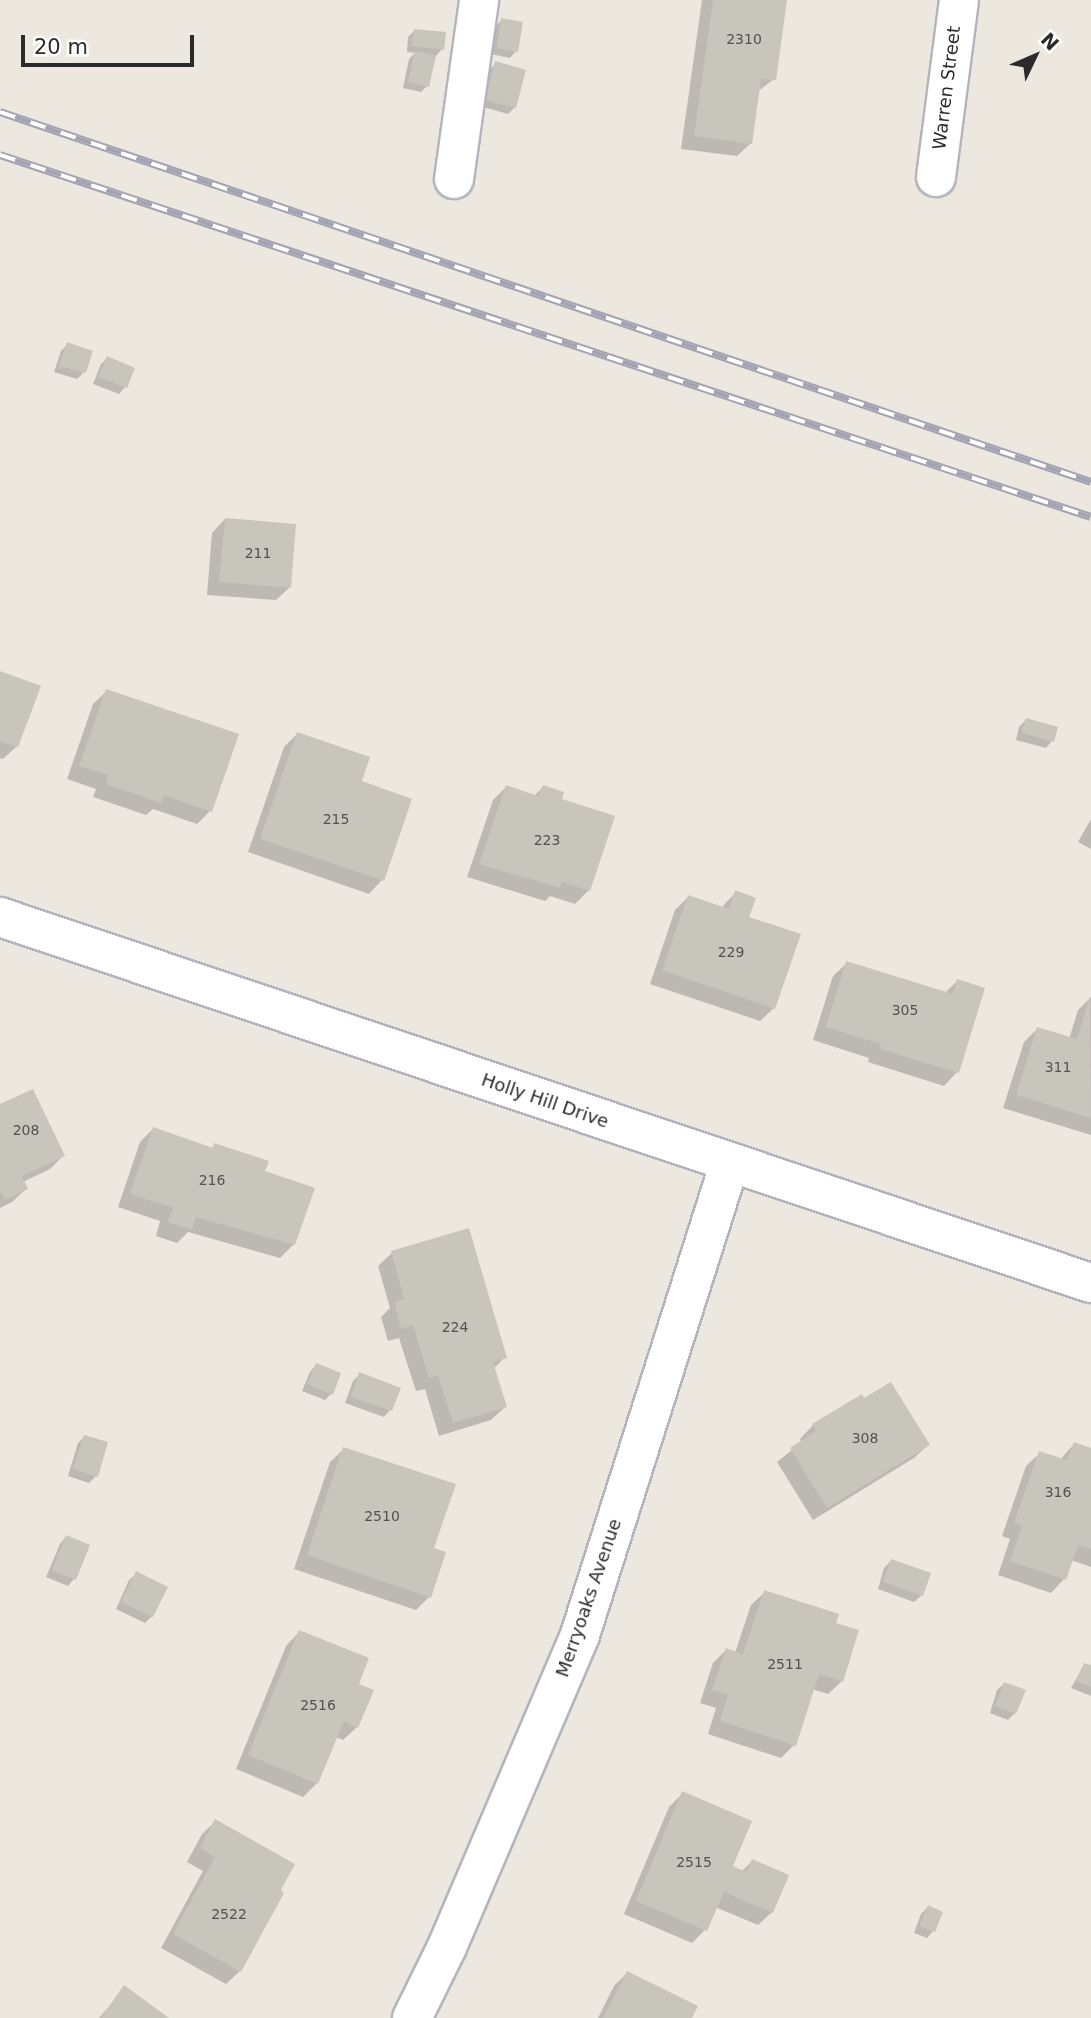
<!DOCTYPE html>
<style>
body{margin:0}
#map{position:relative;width:1091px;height:2018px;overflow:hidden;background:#ece7df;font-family:"DejaVu Sans",sans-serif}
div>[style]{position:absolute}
.shadow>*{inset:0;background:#0003}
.building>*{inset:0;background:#c8c5bd}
.roads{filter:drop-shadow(2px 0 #b3b4bd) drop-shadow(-2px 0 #b3b4bd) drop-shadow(0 2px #b3b4bd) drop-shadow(0 -2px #b3b4bd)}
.minor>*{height:38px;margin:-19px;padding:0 19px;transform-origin:19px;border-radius:19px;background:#fff}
.rail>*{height:8px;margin-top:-4px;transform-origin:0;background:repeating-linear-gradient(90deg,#fff 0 16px,#a2a4b4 0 32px);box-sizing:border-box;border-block:2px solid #a2a4b4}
span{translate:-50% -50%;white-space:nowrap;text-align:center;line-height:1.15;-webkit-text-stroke:5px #fff;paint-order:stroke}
.number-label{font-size:14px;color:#525250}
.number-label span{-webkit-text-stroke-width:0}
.street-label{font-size:18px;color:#2b2b2b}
.north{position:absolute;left:1000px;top:21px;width:70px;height:70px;-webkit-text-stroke:5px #fff;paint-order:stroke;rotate:46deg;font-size:19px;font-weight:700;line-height:28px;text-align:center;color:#2b2b2b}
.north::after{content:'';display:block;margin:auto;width:24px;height:32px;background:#2b2b2b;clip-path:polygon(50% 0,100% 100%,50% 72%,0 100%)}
.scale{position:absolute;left:21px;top:35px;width:173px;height:32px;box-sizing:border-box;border:4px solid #2b2b2b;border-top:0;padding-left:9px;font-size:21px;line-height:24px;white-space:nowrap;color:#2b2b2b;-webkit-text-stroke:5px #fff;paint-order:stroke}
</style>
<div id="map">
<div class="shadow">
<i style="clip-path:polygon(702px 0,785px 0,774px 79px,757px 92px,751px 143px,737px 156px,681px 149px)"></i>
<i style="clip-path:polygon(502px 20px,516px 51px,510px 58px,491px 54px,495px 26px)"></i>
<i style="clip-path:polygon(415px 30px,442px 49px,436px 56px,427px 86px,421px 92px,403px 88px,409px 59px,415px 53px,407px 52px,408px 37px)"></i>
<i style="clip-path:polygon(496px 63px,515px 107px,508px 114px,480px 106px,489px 70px)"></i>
<i style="clip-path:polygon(68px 344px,84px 372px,77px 379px,54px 372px,61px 351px)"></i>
<i style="clip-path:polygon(108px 358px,125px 387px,119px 394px,93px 384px,101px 364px)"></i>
<i style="clip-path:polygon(225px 519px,290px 587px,276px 600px,207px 595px,212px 533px)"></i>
<i style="clip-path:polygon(0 673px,17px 746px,3px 759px,0 758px)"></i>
<i style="clip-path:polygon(107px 691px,210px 811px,197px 824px,153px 809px,146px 815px,93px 797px,96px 789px,67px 779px,93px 704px)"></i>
<i style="clip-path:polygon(1026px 720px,1052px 741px,1046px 748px,1016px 740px,1019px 727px)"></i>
<i style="clip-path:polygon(297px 734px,360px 782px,382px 880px,369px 894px,248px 852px,284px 747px)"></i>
<i style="clip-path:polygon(506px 787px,533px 797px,543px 787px,560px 800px,613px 817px,588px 891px,575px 904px,550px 896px,545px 901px,467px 877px,493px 800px)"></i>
<i style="clip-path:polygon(1091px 819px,1091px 849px,1078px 842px)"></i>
<i style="clip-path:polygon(736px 892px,747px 918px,774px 1008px,760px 1021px,650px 984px,675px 910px,688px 897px,721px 908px)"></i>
<i style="clip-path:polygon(847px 963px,945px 993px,957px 981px,957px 1072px,944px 1086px,868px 1062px,869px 1058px,813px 1040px,833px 976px)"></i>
<i style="clip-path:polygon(1091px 997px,1091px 1135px,1003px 1108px,1024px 1042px,1037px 1029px,1069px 1039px,1078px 1010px)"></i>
<i style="clip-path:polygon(0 1106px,63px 1156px,50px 1169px,23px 1182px,26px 1189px,12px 1202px,0 1208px)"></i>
<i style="clip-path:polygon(153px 1129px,211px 1149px,215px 1145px,263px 1172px,294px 1244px,280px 1258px,188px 1232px,177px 1243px,156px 1236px,160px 1221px,118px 1207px,140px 1142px)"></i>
<i style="clip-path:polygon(392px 1253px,505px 1357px,493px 1369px,505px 1407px,491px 1420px,439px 1436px,425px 1389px,416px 1391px,399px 1338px,388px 1341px,381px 1317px,390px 1308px,378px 1266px)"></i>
<i style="clip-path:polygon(316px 1365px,331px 1394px,325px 1400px,302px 1391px,310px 1372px)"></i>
<i style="clip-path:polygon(360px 1374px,390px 1410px,384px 1417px,345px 1403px,353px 1381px)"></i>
<i style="clip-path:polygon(813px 1425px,928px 1445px,914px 1458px,813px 1520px,777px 1462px,802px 1442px,800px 1439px)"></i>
<i style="clip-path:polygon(84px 1437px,96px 1476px,89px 1483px,68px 1476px,78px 1443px)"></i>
<i style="clip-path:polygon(1074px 1444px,1091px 1450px,1091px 1567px,1071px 1560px,1064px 1579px,1051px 1593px,998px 1575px,1010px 1539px,1002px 1536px,1026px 1466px,1040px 1453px,1060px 1460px)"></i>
<i style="clip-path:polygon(344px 1449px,432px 1549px,429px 1597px,416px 1610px,294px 1569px,330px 1462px)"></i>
<i style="clip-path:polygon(66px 1537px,74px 1579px,68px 1586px,46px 1577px,60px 1544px)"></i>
<i style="clip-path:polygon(891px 1561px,929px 1574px,921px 1596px,914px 1602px,878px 1589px,884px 1568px)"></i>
<i style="clip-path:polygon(136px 1574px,152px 1616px,145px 1623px,116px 1609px,129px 1580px)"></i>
<i style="clip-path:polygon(765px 1592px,834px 1624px,842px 1681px,828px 1694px,812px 1689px,794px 1745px,781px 1758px,708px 1734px,716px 1708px,700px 1703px,713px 1663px,726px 1650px,735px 1653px,751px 1605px)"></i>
<i style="clip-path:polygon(299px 1632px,356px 1685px,357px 1727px,343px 1740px,336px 1737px,317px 1783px,303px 1797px,236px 1769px,286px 1646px)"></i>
<i style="clip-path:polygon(1084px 1665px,1091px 1667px,1091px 1696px,1071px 1688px)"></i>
<i style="clip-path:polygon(1004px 1684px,1015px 1713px,1008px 1720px,990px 1713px,997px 1690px)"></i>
<i style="clip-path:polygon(683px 1793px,731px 1867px,741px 1872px,752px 1861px,772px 1912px,758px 1925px,715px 1907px,705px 1930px,692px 1943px,624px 1914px,669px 1807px)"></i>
<i style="clip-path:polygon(216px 1821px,240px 1971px,226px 1984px,161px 1948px,203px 1871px,187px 1862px,202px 1834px)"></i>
<i style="clip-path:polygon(928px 1907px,941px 1913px,933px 1931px,927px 1938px,914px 1933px,921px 1914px)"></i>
<i style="clip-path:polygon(627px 1973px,690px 2018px,598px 2018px,614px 1986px)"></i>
<i style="clip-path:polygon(125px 1988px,166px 2018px,99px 2018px)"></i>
</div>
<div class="building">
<i style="clip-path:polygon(713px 0,787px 0,776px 80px,761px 79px,752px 144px,694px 136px)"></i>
<i style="clip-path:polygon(501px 18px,523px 22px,518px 52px,497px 48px)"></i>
<i style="clip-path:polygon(414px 29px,446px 32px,444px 50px,412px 46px)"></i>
<i style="clip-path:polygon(415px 51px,436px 55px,429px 87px,408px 82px)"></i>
<i style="clip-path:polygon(495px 61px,526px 70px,516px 108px,485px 100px)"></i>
<i style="clip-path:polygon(67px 342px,93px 351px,86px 373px,59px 366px)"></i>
<i style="clip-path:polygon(107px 356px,135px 368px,127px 388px,98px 377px)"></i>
<i style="clip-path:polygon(225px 518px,296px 524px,291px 588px,219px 582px)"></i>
<i style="clip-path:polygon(0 671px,41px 686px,18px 747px,0 741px)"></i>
<i style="clip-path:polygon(106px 689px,239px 734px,212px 812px,164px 795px,161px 803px,106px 784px,108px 775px,79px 766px)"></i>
<i style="clip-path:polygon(1026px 718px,1058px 727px,1054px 742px,1021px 733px)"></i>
<i style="clip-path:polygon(297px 732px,370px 757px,362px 781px,412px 799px,384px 881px,260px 839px)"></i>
<i style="clip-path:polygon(506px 785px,538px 796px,543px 785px,564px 792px,562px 799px,615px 816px,590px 891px,562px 882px,560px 888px,479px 864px)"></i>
<i style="clip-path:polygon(735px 890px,756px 898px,749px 917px,801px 934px,775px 1009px,662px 970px,688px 895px,729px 909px)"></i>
<i style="clip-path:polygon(846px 961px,953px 994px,957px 979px,985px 988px,959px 1073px,880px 1049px,881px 1044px,826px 1027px)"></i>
<i style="clip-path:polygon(1090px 996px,1091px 1118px,1016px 1095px,1037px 1027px,1077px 1039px)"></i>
<i style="clip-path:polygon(33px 1089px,65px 1156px,22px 1176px,28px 1189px,5px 1200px,0 1192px,0 1104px)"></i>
<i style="clip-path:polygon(153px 1127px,213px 1148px,214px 1143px,269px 1161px,265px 1171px,315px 1188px,295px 1245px,196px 1217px,192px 1230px,168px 1222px,173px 1208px,130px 1194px)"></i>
<i style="clip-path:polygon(469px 1228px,507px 1358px,493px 1362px,507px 1407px,453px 1423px,438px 1376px,429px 1378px,413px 1325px,401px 1329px,394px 1302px,404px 1299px,391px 1251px)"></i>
<i style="clip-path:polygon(316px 1363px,341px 1373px,333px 1395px,307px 1384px)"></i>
<i style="clip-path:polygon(359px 1372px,401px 1388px,392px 1411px,351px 1397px)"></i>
<i style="clip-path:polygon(891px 1382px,930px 1445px,827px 1508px,790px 1448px,816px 1431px,812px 1424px,862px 1394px,864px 1398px)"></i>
<i style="clip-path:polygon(84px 1435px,108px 1442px,98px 1477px,73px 1469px)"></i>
<i style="clip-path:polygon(1074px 1442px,1091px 1448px,1091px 1549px,1078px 1545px,1066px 1580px,1010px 1561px,1022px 1526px,1014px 1523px,1039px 1451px,1067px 1460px)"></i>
<i style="clip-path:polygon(343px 1447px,456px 1484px,434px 1548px,446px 1552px,431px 1598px,307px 1555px)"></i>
<i style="clip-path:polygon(66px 1535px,90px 1545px,76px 1580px,52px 1570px)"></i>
<i style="clip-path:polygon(891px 1559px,931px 1573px,923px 1596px,883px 1582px)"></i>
<i style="clip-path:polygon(136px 1571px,168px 1587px,153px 1617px,121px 1602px)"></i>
<i style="clip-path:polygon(764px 1590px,839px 1614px,836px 1623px,859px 1630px,843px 1682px,819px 1674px,796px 1746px,720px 1721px,728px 1695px,712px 1690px,726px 1648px,743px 1654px)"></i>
<i style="clip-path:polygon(299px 1630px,369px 1658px,359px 1684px,374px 1690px,358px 1728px,344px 1721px,318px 1784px,248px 1755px)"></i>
<i style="clip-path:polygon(1084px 1663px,1091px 1665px,1091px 1687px,1076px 1681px)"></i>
<i style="clip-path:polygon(1004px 1682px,1026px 1690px,1016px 1714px,995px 1706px)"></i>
<i style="clip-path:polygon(682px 1791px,752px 1821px,733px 1866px,746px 1872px,752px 1859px,789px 1875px,773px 1913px,724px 1892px,707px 1931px,636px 1901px)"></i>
<i style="clip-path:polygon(215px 1819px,295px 1864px,281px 1890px,284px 1893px,241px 1972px,173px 1934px,215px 1857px,200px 1848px)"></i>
<i style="clip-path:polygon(928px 1905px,943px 1912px,935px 1932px,919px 1926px)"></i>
<i style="clip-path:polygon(627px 1971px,698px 2006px,692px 2018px,603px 2018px)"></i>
<i style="clip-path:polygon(124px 1985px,169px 2018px,101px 2018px)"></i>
</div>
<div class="roads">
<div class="minor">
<i style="left:936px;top:177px;width:178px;rotate:-82.6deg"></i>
<i style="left:454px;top:179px;width:181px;rotate:-82deg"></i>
<i style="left:0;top:917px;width:1151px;rotate:18.55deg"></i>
<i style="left:412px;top:2018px;width:79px;rotate:-63.8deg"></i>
<i style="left:447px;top:1947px;width:339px;rotate:-66.9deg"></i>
<i style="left:580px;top:1635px;width:495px;rotate:-72.4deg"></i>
</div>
</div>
<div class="rail">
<i style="left:0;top:112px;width:1152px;rotate:18.73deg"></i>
<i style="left:0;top:155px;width:1149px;rotate:18.36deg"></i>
</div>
<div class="number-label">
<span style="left:744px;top:39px">2310</span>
<span style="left:258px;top:553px">211</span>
<span style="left:336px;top:819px">215</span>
<span style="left:547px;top:840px">223</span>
<span style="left:731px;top:952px">229</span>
<span style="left:905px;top:1010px">305</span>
<span style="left:1058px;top:1067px">311</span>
<span style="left:26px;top:1130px">208</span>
<span style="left:212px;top:1180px">216</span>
<span style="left:455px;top:1327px">224</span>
<span style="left:865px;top:1438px">308</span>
<span style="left:1058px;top:1492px">316</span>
<span style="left:382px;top:1516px">2510</span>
<span style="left:785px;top:1664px">2511</span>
<span style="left:318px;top:1705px">2516</span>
<span style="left:694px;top:1862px">2515</span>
<span style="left:229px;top:1914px">2522</span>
</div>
<div class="street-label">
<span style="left:947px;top:88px;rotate:-83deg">Warren Street</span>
<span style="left:545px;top:1101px;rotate:19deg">Holly Hill Drive</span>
<span style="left:589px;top:1598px;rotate:-71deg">Merryoaks Avenue</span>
</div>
<div class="north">N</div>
<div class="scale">20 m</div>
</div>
